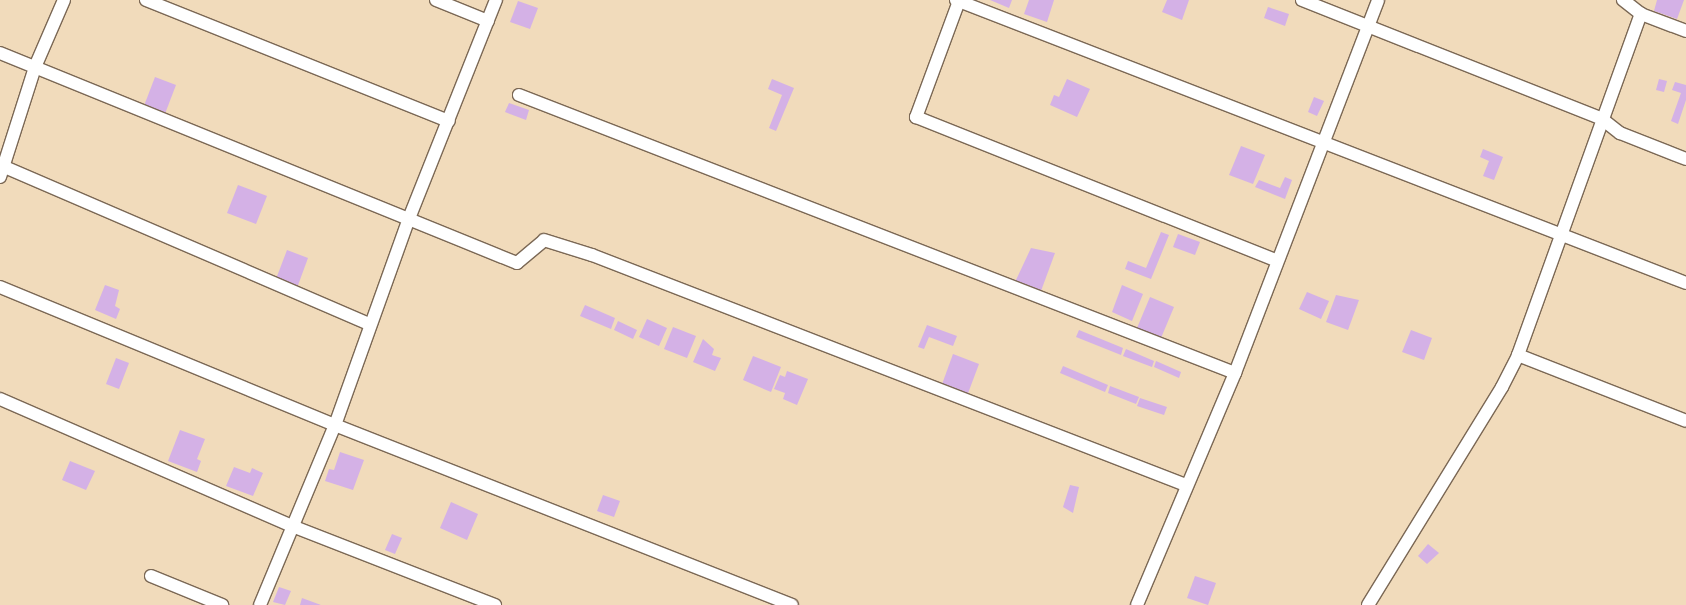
<!DOCTYPE html>
<style>
body{margin:0}
#map{position:relative;width:1686px;height:605px;overflow:hidden;background:#f1dbbb;font-family:Pangolin,sans-serif}
div>[style]{position:absolute}
.building>*{inset:0;background:#d4b1e6}
.roads{filter:drop-shadow(1px 0 #7b6855) drop-shadow(-1px 0 #7b6855) drop-shadow(0 1px #7b6855) drop-shadow(0 -1px #7b6855)}
.street>*{height:12px;margin:-6px;padding:0 6px;transform-origin:6px;border-radius:6px;background:#fff}
span{translate:-50% -50%;white-space:nowrap;text-align:center;line-height:1.15;-webkit-text-stroke:4px #fbf7ec;paint-order:stroke}
</style>
<div id="map">
<div class="building">
<i style="clip-path:polygon(990px 0,1012px 0,1009px 8px)"></i>
<i style="clip-path:polygon(1029px 0,1054px 0,1047px 22px,1024px 14px)"></i>
<i style="clip-path:polygon(1167px 0,1189px 0,1182px 20px,1162px 12px)"></i>
<i style="clip-path:polygon(1657px 0,1684px 0,1677px 19px,1654px 11px)"></i>
<i style="clip-path:polygon(518px 1px,538px 8px,530px 29px,510px 22px)"></i>
<i style="clip-path:polygon(1268px 7px,1289px 14px,1285px 26px,1264px 18px)"></i>
<i style="clip-path:polygon(155px 77px,176px 85px,163px 119px,142px 111px)"></i>
<i style="clip-path:polygon(772px 79px,794px 88px,776px 131px,769px 128px,782px 95px,768px 89px)"></i>
<i style="clip-path:polygon(1067px 79px,1090px 89px,1077px 117px,1050px 105px,1054px 95px,1059px 97px)"></i>
<i style="clip-path:polygon(1659px 79px,1667px 81px,1664px 92px,1656px 90px)"></i>
<i style="clip-path:polygon(1675px 82px,1686px 85px,1686px 100px,1678px 124px,1671px 121px,1681px 93px,1672px 90px)"></i>
<i style="clip-path:polygon(1314px 97px,1324px 101px,1317px 116px,1308px 112px)"></i>
<i style="clip-path:polygon(509px 103px,529px 110px,526px 120px,505px 112px)"></i>
<i style="clip-path:polygon(1241px 146px,1265px 155px,1253px 184px,1229px 175px)"></i>
<i style="clip-path:polygon(1483px 149px,1503px 157px,1494px 180px,1483px 176px,1489px 161px,1480px 157px)"></i>
<i style="clip-path:polygon(1285px 177px,1292px 180px,1285px 199px,1255px 187px,1259px 180px,1280px 188px)"></i>
<i style="clip-path:polygon(238px 185px,267px 196px,256px 224px,227px 213px)"></i>
<i style="clip-path:polygon(1161px 232px,1169px 235px,1151px 279px,1125px 269px,1128px 261px,1146px 268px)"></i>
<i style="clip-path:polygon(1178px 234px,1200px 242px,1195px 255px,1173px 247px)"></i>
<i style="clip-path:polygon(1031px 248px,1055px 253px,1041px 291px,1015px 282px)"></i>
<i style="clip-path:polygon(287px 250px,308px 258px,297px 288px,276px 279px)"></i>
<i style="clip-path:polygon(105px 285px,119px 290px,115px 306px,120px 309px,116px 319px,95px 310px)"></i>
<i style="clip-path:polygon(1122px 285px,1143px 294px,1132px 321px,1112px 312px)"></i>
<i style="clip-path:polygon(1307px 292px,1329px 301px,1321px 319px,1299px 309px)"></i>
<i style="clip-path:polygon(1336px 295px,1359px 300px,1348px 330px,1326px 322px)"></i>
<i style="clip-path:polygon(1150px 297px,1174px 307px,1161px 338px,1137px 328px)"></i>
<i style="clip-path:polygon(585px 305px,615px 318px,611px 329px,580px 316px)"></i>
<i style="clip-path:polygon(647px 319px,667px 328px,659px 346px,639px 337px)"></i>
<i style="clip-path:polygon(618px 321px,637px 330px,633px 339px,614px 330px)"></i>
<i style="clip-path:polygon(927px 325px,957px 336px,953px 346px,929px 337px,924px 349px,918px 347px)"></i>
<i style="clip-path:polygon(673px 327px,696px 336px,687px 358px,664px 349px)"></i>
<i style="clip-path:polygon(1079px 330px,1123px 348px,1121px 355px,1076px 337px)"></i>
<i style="clip-path:polygon(1411px 330px,1432px 338px,1424px 360px,1402px 352px)"></i>
<i style="clip-path:polygon(703px 339px,714px 349px,712px 355px,721px 358px,715px 371px,693px 362px)"></i>
<i style="clip-path:polygon(1126px 349px,1154px 361px,1152px 367px,1123px 356px)"></i>
<i style="clip-path:polygon(953px 354px,979px 364px,967px 396px,941px 387px)"></i>
<i style="clip-path:polygon(753px 356px,781px 367px,771px 392px,743px 380px)"></i>
<i style="clip-path:polygon(116px 358px,129px 363px,119px 389px,106px 384px)"></i>
<i style="clip-path:polygon(1156px 361px,1181px 372px,1179px 378px,1154px 367px)"></i>
<i style="clip-path:polygon(1063px 366px,1108px 385px,1105px 392px,1060px 373px)"></i>
<i style="clip-path:polygon(787px 371px,808px 379px,797px 405px,783px 399px,785px 393px,774px 389px,780px 375px,785px 377px)"></i>
<i style="clip-path:polygon(1110px 386px,1139px 397px,1136px 404px,1108px 393px)"></i>
<i style="clip-path:polygon(1140px 398px,1167px 407px,1164px 415px,1137px 406px)"></i>
<i style="clip-path:polygon(180px 430px,205px 439px,197px 459px,201px 461px,197px 472px,168px 461px)"></i>
<i style="clip-path:polygon(340px 452px,364px 460px,353px 490px,325px 481px,329px 469px,334px 470px)"></i>
<i style="clip-path:polygon(70px 461px,95px 471px,86px 490px,62px 480px)"></i>
<i style="clip-path:polygon(234px 467px,250px 473px,252px 468px,263px 473px,253px 496px,226px 486px)"></i>
<i style="clip-path:polygon(1070px 485px,1079px 487px,1073px 513px,1063px 507px)"></i>
<i style="clip-path:polygon(603px 495px,620px 501px,614px 517px,597px 511px)"></i>
<i style="clip-path:polygon(451px 502px,478px 514px,467px 540px,440px 528px)"></i>
<i style="clip-path:polygon(392px 534px,402px 538px,395px 554px,385px 550px)"></i>
<i style="clip-path:polygon(1428px 544px,1439px 553px,1427px 564px,1418px 556px)"></i>
<i style="clip-path:polygon(1195px 576px,1216px 583px,1208px 605px,1187px 598px)"></i>
<i style="clip-path:polygon(279px 587px,291px 591px,285px 605px,273px 602px)"></i>
<i style="clip-path:polygon(302px 598px,321px 605px,300px 605px)"></i>
</div>
<div class="roads">
<div class="street">
<i style="left:146px;top:0;width:326px;rotate:21.8deg"></i>
<i style="left:436px;top:0;width:56px;rotate:22deg"></i>
<i style="left:956px;top:0;width:783px;rotate:21.19deg"></i>
<i style="left:1302px;top:0;width:323px;rotate:21.6deg"></i>
<i style="left:1602px;top:119px;width:23px;rotate:38deg"></i>
<i style="left:1620px;top:133px;width:71px;rotate:21.5deg"></i>
<i style="left:959px;top:1px;width:124px;rotate:110.3deg"></i>
<i style="left:916px;top:117px;width:387px;rotate:21.7deg"></i>
<i style="left:1641px;top:14px;width:48px;rotate:20.7deg"></i>
<i style="left:0;top:53px;width:558px;rotate:22.11deg"></i>
<i style="left:517px;top:263px;width:35px;rotate:-40deg"></i>
<i style="left:544px;top:240px;width:50px;rotate:17.4deg"></i>
<i style="left:592px;top:255px;width:637px;rotate:21.17deg"></i>
<i style="left:519px;top:95px;width:768px;rotate:21.22deg"></i>
<i style="left:0;top:165px;width:403px;rotate:23.3deg"></i>
<i style="left:0;top:177px;width:115px;rotate:-72.3deg"></i>
<i style="left:35px;top:67px;width:73px;rotate:-66.6deg"></i>
<i style="left:0;top:287px;width:362px;rotate:22.4deg"></i>
<i style="left:335px;top:425px;width:491px;rotate:21.5deg"></i>
<i style="left:1518px;top:355px;width:180px;rotate:21.4deg"></i>
<i style="left:0;top:399px;width:318px;rotate:23.5deg"></i>
<i style="left:292px;top:526px;width:218px;rotate:21.3deg"></i>
<i style="left:151px;top:576px;width:77px;rotate:22.2deg"></i>
<i style="left:260px;top:605px;width:195px;rotate:-67.4deg"></i>
<i style="left:335px;top:425px;width:217px;rotate:-70.3deg"></i>
<i style="left:408px;top:221px;width:238px;rotate:-68.3deg"></i>
<i style="left:1137px;top:605px;width:252px;rotate:-67.1deg"></i>
<i style="left:1235px;top:373px;width:399px;rotate:-69deg"></i>
<i style="left:1368px;top:605px;width:256px;rotate:-58.4deg"></i>
<i style="left:1502px;top:387px;width:36px;rotate:-63deg"></i>
<i style="left:1518px;top:355px;width:363px;rotate:-70.2deg"></i>
<i style="left:1641px;top:14px;width:23px;rotate:-142deg"></i>
</div>
</div>
</div>
